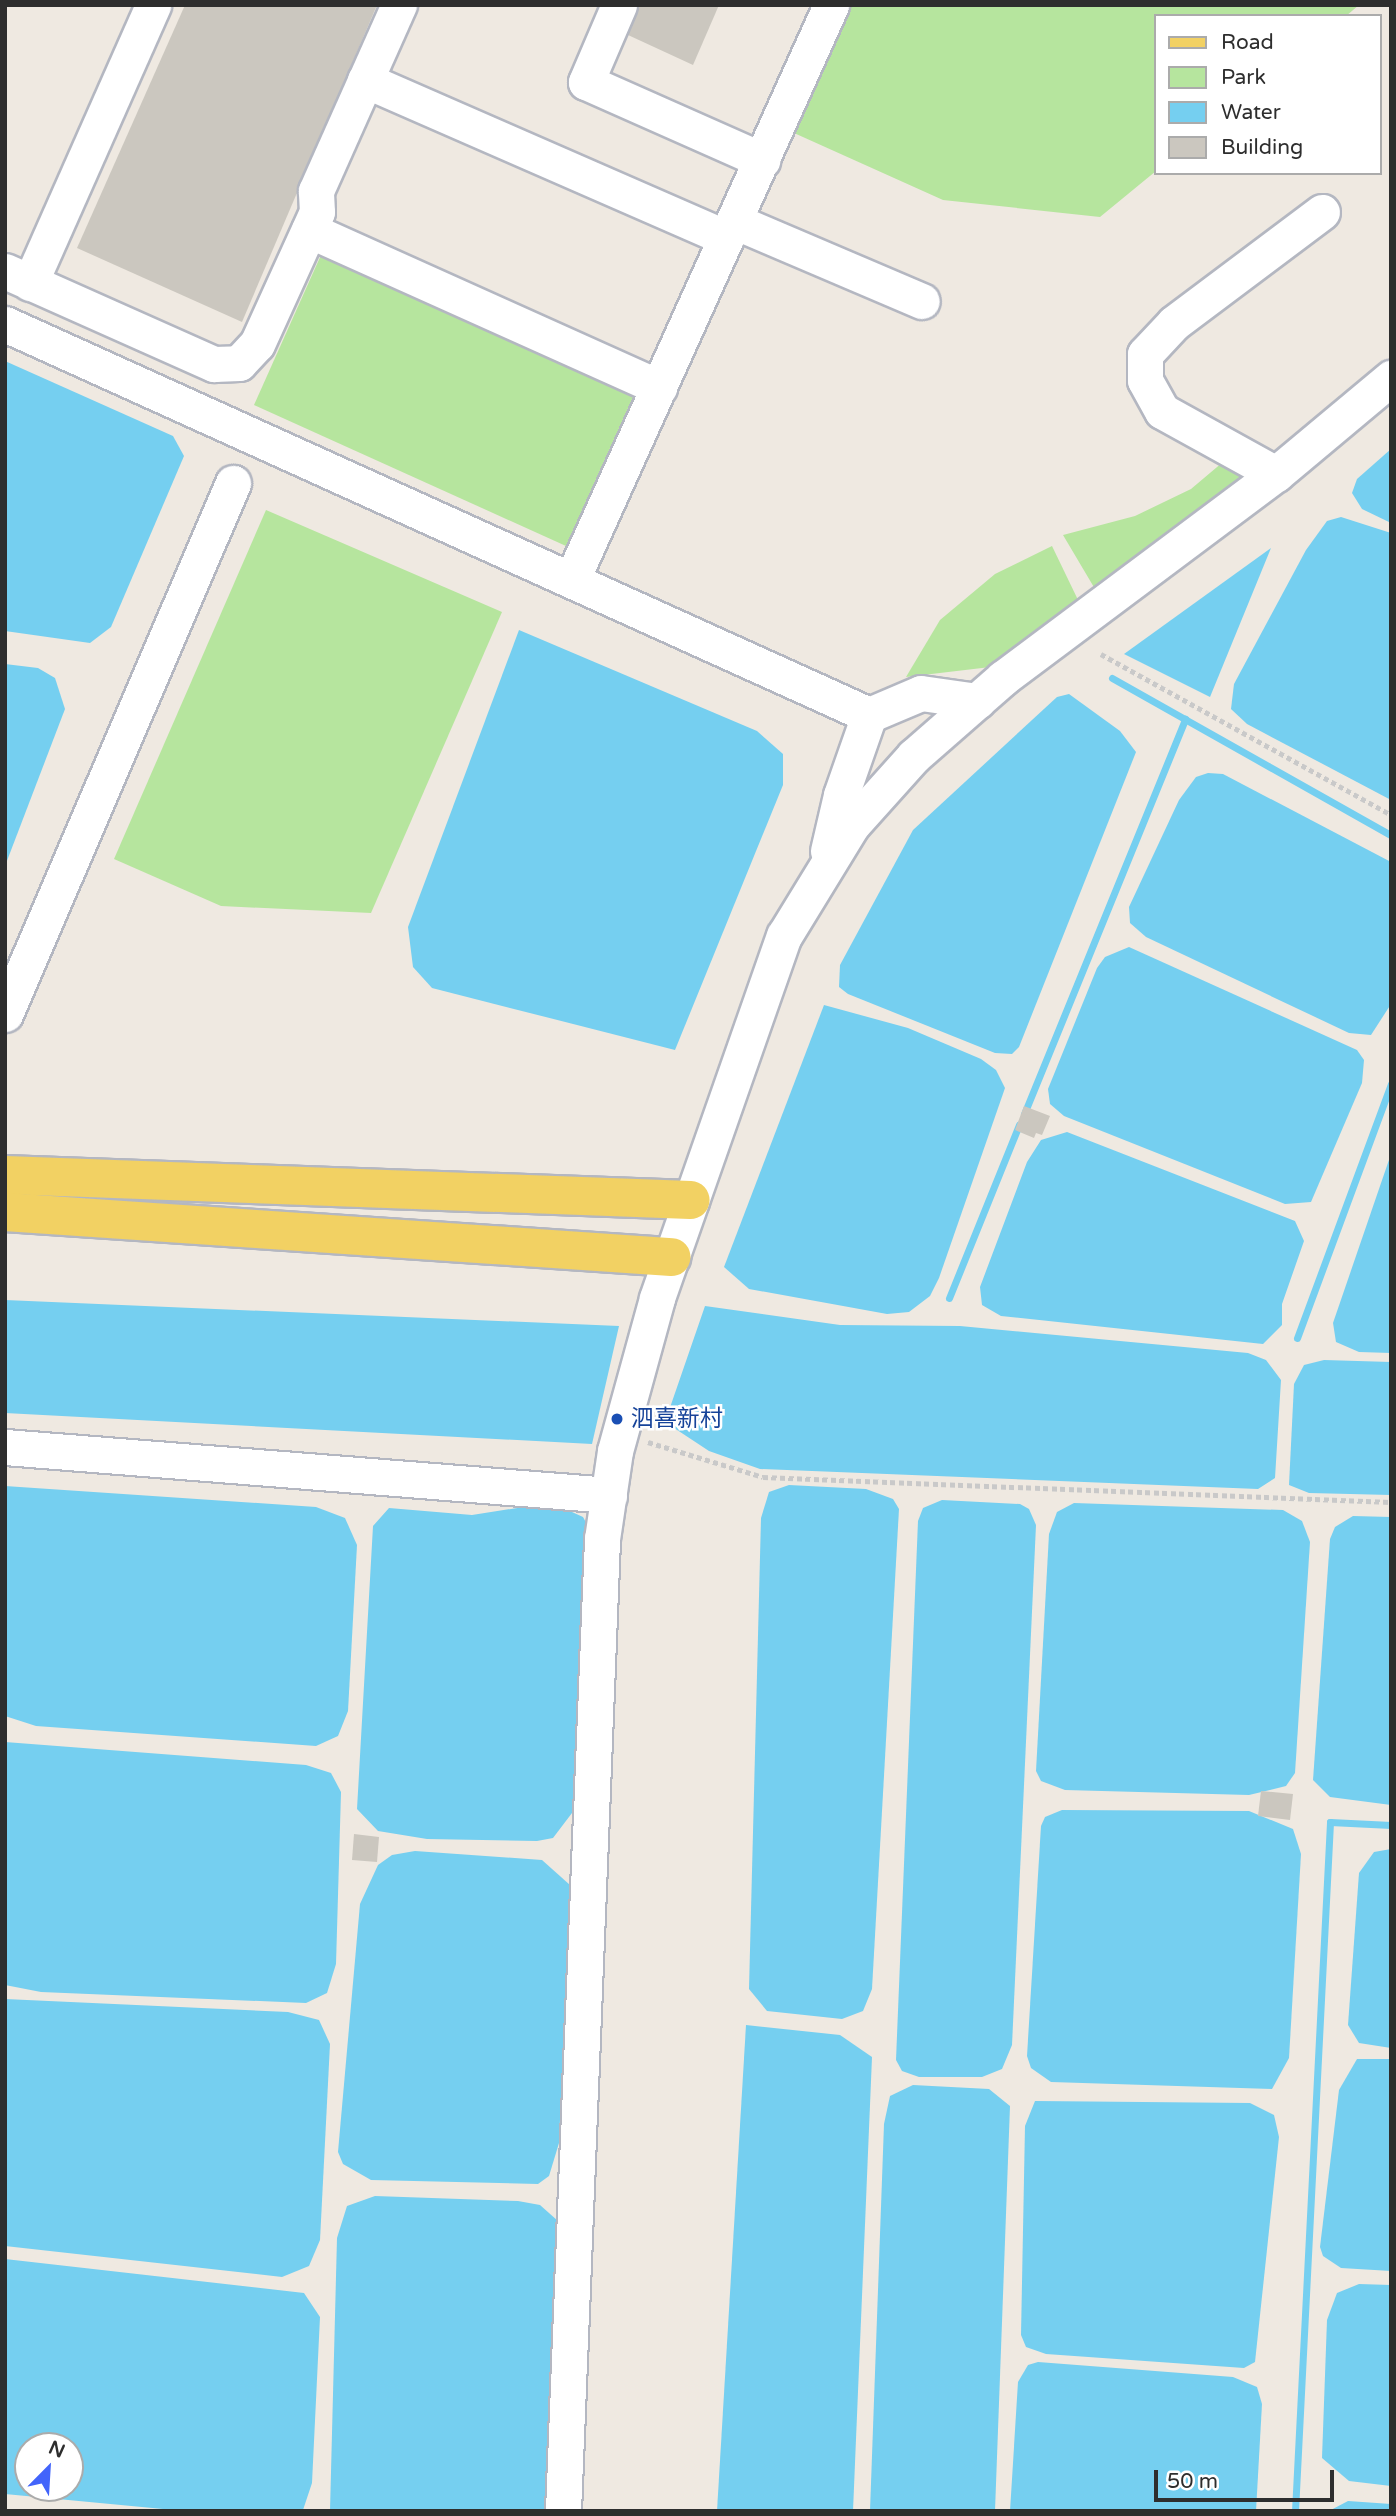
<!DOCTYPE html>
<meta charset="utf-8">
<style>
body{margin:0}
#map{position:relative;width:1396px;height:2516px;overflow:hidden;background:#efe9e1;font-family:"Varela Round","Noto Sans SC",sans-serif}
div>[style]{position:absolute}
.green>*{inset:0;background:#b6e59e}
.water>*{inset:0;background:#75cff0}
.stream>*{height:7px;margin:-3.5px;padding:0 3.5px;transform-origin:3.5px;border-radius:3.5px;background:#75cff0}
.building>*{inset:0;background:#cbc7bf}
.path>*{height:4.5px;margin-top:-2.25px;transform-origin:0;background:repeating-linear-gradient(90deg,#c9c9c9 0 5px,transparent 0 8.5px)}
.roads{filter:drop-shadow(2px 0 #b4b7c1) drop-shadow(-2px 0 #b4b7c1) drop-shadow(0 2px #b4b7c1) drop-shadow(0 -2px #b4b7c1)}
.minor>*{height:35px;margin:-17.5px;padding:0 17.5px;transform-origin:17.5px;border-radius:17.5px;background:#fff}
.major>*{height:38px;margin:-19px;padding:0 19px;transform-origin:19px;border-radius:19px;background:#f2d163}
.dots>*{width:19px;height:19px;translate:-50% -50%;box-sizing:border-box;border:4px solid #fff;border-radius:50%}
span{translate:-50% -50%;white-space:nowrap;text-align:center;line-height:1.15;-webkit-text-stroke:5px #fff;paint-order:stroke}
.transit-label{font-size:23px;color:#164399}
.left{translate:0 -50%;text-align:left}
.frame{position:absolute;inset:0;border:7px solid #2e2e2e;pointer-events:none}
.legend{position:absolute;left:1154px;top:14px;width:228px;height:161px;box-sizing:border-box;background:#fff;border:2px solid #ababab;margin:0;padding:9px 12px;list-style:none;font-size:21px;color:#2e2e2e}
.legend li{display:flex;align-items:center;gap:14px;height:35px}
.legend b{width:35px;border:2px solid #ababab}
.north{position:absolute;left:14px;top:2432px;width:70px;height:70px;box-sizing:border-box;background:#fff;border:2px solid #ababab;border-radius:50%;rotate:24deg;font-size:19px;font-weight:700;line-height:28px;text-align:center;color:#2e2e2e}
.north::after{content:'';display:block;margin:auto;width:24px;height:32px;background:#4264fb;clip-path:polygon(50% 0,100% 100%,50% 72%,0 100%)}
.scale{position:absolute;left:1154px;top:2470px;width:180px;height:32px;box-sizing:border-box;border:4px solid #2e2e2e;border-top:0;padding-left:9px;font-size:21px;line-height:24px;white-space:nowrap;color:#2e2e2e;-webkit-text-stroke:5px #fff;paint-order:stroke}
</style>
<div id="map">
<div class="green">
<i style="clip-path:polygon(852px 5px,1359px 5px,1346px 16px,1156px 16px,1156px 171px,1100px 217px,943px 200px,794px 133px)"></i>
<i style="clip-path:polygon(321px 255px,634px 395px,566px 546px,254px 405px)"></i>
<i style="clip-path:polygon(1223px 462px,1243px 477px,1095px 589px,1063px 535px,1135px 516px,1191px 489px)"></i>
<i style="clip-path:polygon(266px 510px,502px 612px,371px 913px,221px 906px,114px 859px)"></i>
<i style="clip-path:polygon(1052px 546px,1079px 602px,999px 666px,906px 677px,940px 620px,995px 574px)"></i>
</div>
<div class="water">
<i style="clip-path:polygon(5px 361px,173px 436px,184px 456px,111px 627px,90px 643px,5px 631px)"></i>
<i style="clip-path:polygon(1391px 449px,1391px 523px,1362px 509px,1352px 493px,1357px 479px)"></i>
<i style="clip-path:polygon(1341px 517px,1391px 533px,1391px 800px,1247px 724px,1231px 709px,1234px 684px,1306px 550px,1327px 521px)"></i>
<i style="clip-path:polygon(1271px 548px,1210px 697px,1124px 654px)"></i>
<i style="clip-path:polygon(519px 630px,757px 731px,783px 754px,783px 785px,675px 1050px,432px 988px,413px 967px,408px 927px)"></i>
<i style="clip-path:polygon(5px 664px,38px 668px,55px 678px,65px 709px,5px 866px)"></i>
<i style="clip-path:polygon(1069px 694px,1120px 731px,1136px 752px,1019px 1047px,1012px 1054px,995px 1053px,848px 994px,839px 987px,840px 965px,913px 830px,1057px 697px)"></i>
<i style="clip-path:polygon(1208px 773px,1223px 774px,1391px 862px,1391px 1004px,1371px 1035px,1349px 1033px,1146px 937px,1130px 923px,1129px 907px,1179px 800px,1196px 777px)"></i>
<i style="clip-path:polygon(1129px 947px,1357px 1050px,1364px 1060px,1362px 1083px,1311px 1202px,1285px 1204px,1064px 1116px,1050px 1104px,1048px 1089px,1097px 968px,1105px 957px)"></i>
<i style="clip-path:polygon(824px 1005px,908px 1028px,981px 1059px,996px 1070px,1005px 1088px,939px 1278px,930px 1296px,909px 1312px,887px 1314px,749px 1289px,724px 1267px)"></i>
<i style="clip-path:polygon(1067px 1132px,1295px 1221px,1304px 1241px,1282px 1304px,1282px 1325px,1263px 1344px,1001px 1316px,982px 1305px,980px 1287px,1027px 1162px,1041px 1140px)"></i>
<i style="clip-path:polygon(1391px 1154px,1391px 1353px,1359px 1352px,1336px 1342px,1333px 1323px)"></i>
<i style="clip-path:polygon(5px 1301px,5px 1300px,619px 1326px,592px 1444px,5px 1413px)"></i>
<i style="clip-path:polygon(705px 1306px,840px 1325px,960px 1326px,1248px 1353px,1266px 1360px,1281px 1380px,1275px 1478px,1258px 1489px,760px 1469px,709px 1451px,665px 1422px)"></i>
<i style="clip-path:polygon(1324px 1360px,1391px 1362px,1391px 1495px,1309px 1493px,1289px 1485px,1294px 1384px,1304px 1365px)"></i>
<i style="clip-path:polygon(789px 1485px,866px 1489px,893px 1499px,899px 1509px,872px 1989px,863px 2011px,842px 2019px,767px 2011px,749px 1989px,761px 1518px,769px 1492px)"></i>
<i style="clip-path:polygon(5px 1486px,316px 1507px,345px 1518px,357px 1545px,348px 1711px,338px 1736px,316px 1746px,36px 1726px,5px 1716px)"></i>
<i style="clip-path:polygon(942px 1500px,1020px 1504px,1029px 1509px,1036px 1525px,1012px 2045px,1002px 2069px,982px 2077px,919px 2077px,902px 2071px,896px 2060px,918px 1521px,923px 1508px)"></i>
<i style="clip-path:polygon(1074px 1503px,1283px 1510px,1302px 1521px,1310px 1542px,1295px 1773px,1286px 1786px,1249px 1795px,1065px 1790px,1041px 1781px,1036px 1771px,1049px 1534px,1057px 1512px)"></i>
<i style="clip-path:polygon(530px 1506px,561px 1507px,583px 1517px,591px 1532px,572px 1813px,553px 1838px,537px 1841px,427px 1839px,378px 1831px,357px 1809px,373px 1526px,389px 1508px,472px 1515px)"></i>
<i style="clip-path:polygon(1353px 1516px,1391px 1517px,1391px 1805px,1330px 1797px,1313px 1780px,1330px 1539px,1335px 1527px)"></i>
<i style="clip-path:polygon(5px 1742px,306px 1765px,331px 1773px,341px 1792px,336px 1964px,327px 1993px,306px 2003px,41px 1992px,5px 1985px)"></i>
<i style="clip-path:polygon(1062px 1810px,1249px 1811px,1293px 1829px,1301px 1854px,1289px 2058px,1272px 2089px,1051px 2082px,1031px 2068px,1027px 2056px,1041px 1826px,1045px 1817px)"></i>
<i style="clip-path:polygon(1391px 1849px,1391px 2048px,1359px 2043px,1348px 2025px,1359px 1873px,1374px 1852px)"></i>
<i style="clip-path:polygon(415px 1851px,542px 1860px,570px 1885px,559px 2143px,549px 2176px,538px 2184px,371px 2180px,343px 2164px,338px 2152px,360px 1904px,378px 1865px,392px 1855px)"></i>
<i style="clip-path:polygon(5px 1999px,288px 2012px,319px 2020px,330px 2044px,320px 2240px,309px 2266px,282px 2277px,5px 2246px)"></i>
<i style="clip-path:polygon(746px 2025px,840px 2035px,872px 2057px,853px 2511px,717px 2511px)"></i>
<i style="clip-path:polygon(1357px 2059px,1391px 2059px,1391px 2271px,1341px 2268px,1323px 2256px,1320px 2247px,1339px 2090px)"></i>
<i style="clip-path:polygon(913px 2085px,989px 2089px,1010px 2106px,995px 2511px,870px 2511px,884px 2124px,890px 2096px)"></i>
<i style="clip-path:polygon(1035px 2101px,1250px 2103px,1274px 2115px,1279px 2137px,1255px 2362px,1244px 2368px,1046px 2354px,1026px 2347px,1021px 2335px,1025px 2126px)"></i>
<i style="clip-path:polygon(375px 2196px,518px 2201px,540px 2205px,558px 2221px,551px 2511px,330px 2511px,337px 2238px,347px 2206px)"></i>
<i style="clip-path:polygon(evenodd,5px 2259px,304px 2293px,320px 2317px,312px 2483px,303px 2510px,184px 2511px,5px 2494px,5px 2259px,28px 2446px,70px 2446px,70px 2488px,28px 2488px,28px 2446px)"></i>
<i style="clip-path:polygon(1359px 2284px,1391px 2285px,1391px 2486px,1349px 2481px,1322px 2458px,1327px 2320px,1337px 2293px)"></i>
<i style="clip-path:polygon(1038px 2362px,1233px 2377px,1257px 2387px,1262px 2404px,1256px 2511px,1010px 2511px,1018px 2382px,1028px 2365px)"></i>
<i style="clip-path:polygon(1348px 2501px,1391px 2504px,1391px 2511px,1329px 2511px)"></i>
</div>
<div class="stream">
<i style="left:1112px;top:678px;width:320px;rotate:29.4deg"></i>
<i style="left:1024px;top:1114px;width:427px;rotate:-67.8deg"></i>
<i style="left:949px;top:1298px;width:187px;rotate:-68deg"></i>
<i style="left:1297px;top:1338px;width:271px;rotate:-69.7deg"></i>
<i style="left:1295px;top:2511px;width:690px;rotate:-87.09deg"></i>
<i style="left:1330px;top:1822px;width:61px;rotate:2.8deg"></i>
</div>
<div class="building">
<i style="clip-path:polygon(185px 5px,377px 5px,242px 322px,77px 248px)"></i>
<i style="clip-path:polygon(639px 5px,719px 5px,693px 65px,628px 35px)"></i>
<i style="clip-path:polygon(1024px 1106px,1050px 1116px,1042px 1135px,1036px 1133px,1034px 1138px,1015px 1130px)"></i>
<i style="clip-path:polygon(1261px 1791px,1293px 1794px,1290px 1820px,1258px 1816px)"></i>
<i style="clip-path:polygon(354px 1834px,379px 1837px,377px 1862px,352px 1860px)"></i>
</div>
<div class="path">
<i style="left:1101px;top:654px;width:332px;rotate:29deg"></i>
<i style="left:648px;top:1442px;width:120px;rotate:16.9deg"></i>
<i style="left:763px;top:1477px;width:628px;rotate:2.28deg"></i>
</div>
<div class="roads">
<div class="minor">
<i style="left:619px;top:5px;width:84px;rotate:113.2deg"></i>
<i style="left:586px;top:82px;width:193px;rotate:23.9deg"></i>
<i style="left:365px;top:80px;width:394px;rotate:23.6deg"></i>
<i style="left:734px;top:221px;width:204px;rotate:23.1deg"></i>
<i style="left:309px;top:230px;width:384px;rotate:24.2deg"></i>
<i style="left:5px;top:271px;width:229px;rotate:24deg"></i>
<i style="left:214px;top:364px;width:25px;rotate:-2deg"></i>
<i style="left:239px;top:363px;width:26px;rotate:-47deg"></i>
<i style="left:257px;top:344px;width:145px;rotate:-65.6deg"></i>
<i style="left:317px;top:212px;width:21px;rotate:-93deg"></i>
<i style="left:316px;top:191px;width:204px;rotate:-66deg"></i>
<i style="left:30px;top:283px;width:304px;rotate:-66.1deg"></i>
<i style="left:5px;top:324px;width:948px;rotate:24.35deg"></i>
<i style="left:1276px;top:474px;width:130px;rotate:-151.1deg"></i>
<i style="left:1162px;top:411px;width:35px;rotate:-119deg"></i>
<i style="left:1145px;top:380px;width:26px;rotate:-90deg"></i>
<i style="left:1145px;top:354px;width:42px;rotate:-46.9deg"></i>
<i style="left:1174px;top:323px;width:185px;rotate:-36.9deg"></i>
<i style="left:572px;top:579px;width:630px;rotate:-65.71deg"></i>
<i style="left:828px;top:851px;width:57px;rotate:-76.9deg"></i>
<i style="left:841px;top:795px;width:85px;rotate:-70.7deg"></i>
<i style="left:869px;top:715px;width:56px;rotate:-22.9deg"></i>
<i style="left:921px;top:693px;width:57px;rotate:8.1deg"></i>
<i style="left:5px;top:1014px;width:578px;rotate:-66.76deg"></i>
<i style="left:5px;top:1447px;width:606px;rotate:4.54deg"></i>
<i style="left:563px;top:2511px;width:973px;rotate:-87.7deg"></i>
<i style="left:602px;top:1539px;width:89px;rotate:-81.6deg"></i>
<i style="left:615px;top:1451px;width:159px;rotate:-74.6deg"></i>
<i style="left:657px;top:1298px;width:384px;rotate:-70.7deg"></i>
<i style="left:784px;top:936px;width:130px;rotate:-58.5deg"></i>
<i style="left:852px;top:825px;width:93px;rotate:-48.1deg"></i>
<i style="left:914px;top:756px;width:118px;rotate:-41.2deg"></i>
<i style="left:1003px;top:678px;width:341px;rotate:-36.8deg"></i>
<i style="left:1276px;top:474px;width:150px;rotate:-39.9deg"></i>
</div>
<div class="major">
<i style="left:5px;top:1175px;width:686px;rotate:2.09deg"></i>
<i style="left:5px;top:1212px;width:668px;rotate:3.87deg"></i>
</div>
</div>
<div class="dots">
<i style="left:617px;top:1419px;background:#1a4fb4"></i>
</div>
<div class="transit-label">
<span class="left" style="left:631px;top:1419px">泗喜新村</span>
</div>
<div class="frame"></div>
<ul class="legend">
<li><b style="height:9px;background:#f2d163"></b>Road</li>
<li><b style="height:19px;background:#b6e59e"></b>Park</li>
<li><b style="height:19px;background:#75cff0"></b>Water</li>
<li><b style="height:19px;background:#cbc7bf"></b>Building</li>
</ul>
<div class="north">N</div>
<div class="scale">50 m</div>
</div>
